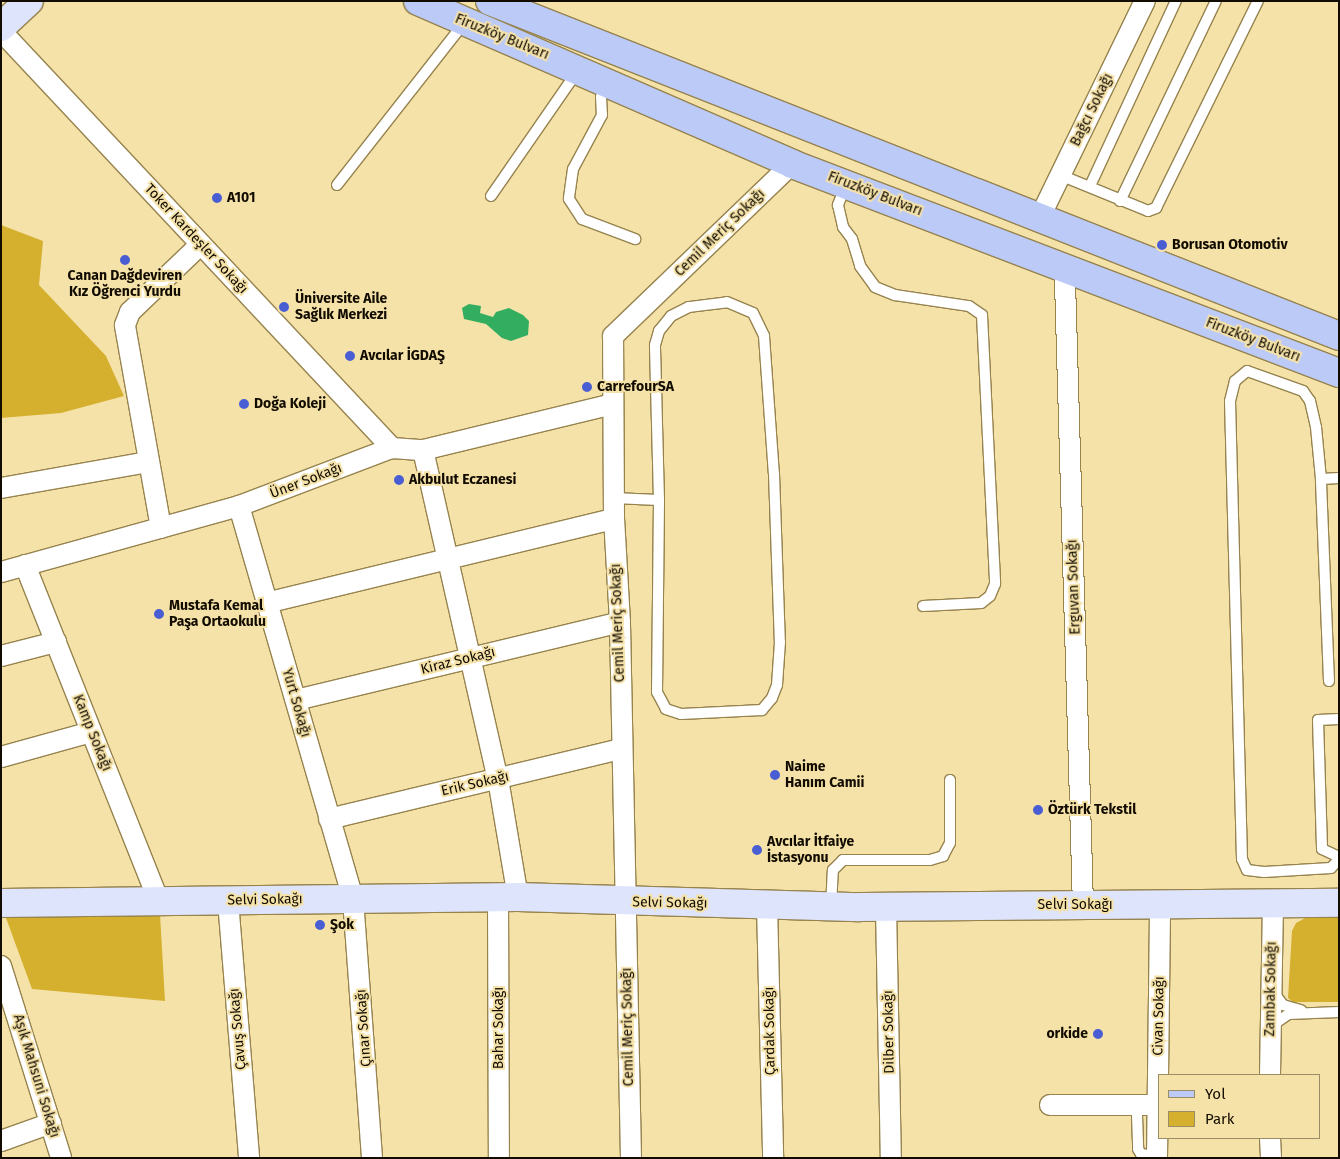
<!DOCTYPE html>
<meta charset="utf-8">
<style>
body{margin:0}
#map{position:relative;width:1340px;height:1159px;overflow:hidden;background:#f5e2a9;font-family:"Fira Sans",sans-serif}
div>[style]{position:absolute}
.green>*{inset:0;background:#d5b02f}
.water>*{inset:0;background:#33ae60}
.roads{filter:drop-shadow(1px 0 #96834e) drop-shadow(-1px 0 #96834e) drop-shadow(0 1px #96834e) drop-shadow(0 -1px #96834e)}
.lane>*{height:10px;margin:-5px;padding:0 5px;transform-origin:5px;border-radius:5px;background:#fff}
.street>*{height:20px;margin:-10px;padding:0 10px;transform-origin:10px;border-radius:10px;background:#fff}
.secondary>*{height:28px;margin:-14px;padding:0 14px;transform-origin:14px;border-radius:14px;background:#dee4fc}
.primary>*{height:28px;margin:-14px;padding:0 14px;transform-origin:14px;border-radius:14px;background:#bccaf8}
.dots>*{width:14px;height:14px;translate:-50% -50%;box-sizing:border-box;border:2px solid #f5e2a9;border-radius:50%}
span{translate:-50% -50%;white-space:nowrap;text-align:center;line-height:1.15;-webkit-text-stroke:4px #f5e2a9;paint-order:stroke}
.street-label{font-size:14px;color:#110b00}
.poi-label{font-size:14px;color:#110b00;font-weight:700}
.left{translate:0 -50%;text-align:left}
.right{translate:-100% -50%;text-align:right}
.frame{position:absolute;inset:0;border:2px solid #110b00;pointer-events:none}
.legend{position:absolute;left:1158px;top:1074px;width:162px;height:65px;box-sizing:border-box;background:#f5e2a9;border:1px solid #9a8c65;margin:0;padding:6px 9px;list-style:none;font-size:15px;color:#110b00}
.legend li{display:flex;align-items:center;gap:10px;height:25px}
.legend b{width:25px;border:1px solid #9a8c65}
</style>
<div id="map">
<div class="green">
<i style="clip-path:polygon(1px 225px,43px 241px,39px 285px,106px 356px,124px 396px,61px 413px,1px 418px)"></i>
<i style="clip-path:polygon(160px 914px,165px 1001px,32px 989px,6px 918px)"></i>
<i style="clip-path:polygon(1307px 917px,1339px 917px,1339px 1002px,1293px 1002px,1288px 998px,1292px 931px,1296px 923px)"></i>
</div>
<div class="water">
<i style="clip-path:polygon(469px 304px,481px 306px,480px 313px,493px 317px,496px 312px,509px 308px,523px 315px,529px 321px,528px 335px,511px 341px,502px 338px,486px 324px,464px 319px,462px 308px)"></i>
</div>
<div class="roads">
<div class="lane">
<i style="left:609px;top:84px;width:15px;rotate:122deg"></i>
<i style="left:601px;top:97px;width:18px;rotate:87deg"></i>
<i style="left:602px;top:115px;width:61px;rotate:118.2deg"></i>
<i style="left:573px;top:169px;width:30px;rotate:98deg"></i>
<i style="left:569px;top:199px;width:24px;rotate:57deg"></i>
<i style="left:582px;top:219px;width:57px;rotate:20.7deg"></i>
<i style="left:1060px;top:175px;width:95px;rotate:22.2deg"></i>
<i style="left:1148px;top:211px;width:9px;rotate:-21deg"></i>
<i style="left:1156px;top:208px;width:231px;rotate:-63.8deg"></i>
<i style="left:337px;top:185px;width:206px;rotate:-51.9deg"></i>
<i style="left:846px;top:185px;width:22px;rotate:112deg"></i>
<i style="left:838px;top:205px;width:23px;rotate:77deg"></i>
<i style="left:843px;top:227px;width:15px;rotate:53deg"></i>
<i style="left:852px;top:239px;width:28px;rotate:73deg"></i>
<i style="left:860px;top:266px;width:26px;rotate:54deg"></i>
<i style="left:875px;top:287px;width:22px;rotate:22deg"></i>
<i style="left:895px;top:295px;width:75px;rotate:8.5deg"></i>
<i style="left:969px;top:306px;width:16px;rotate:35deg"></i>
<i style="left:982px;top:315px;width:269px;rotate:87.2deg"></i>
<i style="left:995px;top:584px;width:13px;rotate:113deg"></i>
<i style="left:990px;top:596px;width:11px;rotate:142deg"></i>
<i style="left:981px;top:603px;width:58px;rotate:177deg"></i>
<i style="left:1090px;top:186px;width:204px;rotate:-65.1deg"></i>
<i style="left:491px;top:196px;width:151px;rotate:-55.3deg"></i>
<i style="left:1120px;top:201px;width:222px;rotate:-64.4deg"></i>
<i style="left:727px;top:302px;width:28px;rotate:23deg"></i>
<i style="left:753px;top:313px;width:25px;rotate:64deg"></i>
<i style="left:764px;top:336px;width:138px;rotate:85.9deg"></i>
<i style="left:774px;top:474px;width:168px;rotate:88deg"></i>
<i style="left:780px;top:642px;width:43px;rotate:94deg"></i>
<i style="left:777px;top:685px;width:14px;rotate:111deg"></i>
<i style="left:772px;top:698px;width:16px;rotate:130deg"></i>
<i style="left:762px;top:710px;width:81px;rotate:177.2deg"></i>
<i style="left:681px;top:714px;width:16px;rotate:-162deg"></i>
<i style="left:666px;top:709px;width:19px;rotate:-118deg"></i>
<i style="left:657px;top:692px;width:192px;rotate:-89.4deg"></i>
<i style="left:659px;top:500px;width:155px;rotate:-91.5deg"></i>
<i style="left:655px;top:345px;width:15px;rotate:-74deg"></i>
<i style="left:659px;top:331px;width:19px;rotate:-51deg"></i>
<i style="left:671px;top:316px;width:20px;rotate:-27deg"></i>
<i style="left:689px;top:307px;width:38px;rotate:-7deg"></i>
<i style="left:1321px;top:479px;width:18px;rotate:-3deg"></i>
<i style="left:613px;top:498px;width:46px;rotate:2.5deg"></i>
<i style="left:1329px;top:681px;width:202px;rotate:-92.3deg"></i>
<i style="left:1321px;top:479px;width:52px;rotate:-95.5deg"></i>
<i style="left:1316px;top:427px;width:27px;rotate:-103deg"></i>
<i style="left:1310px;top:401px;width:12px;rotate:-125deg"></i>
<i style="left:1303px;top:391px;width:59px;rotate:-160.3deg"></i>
<i style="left:1247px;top:371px;width:16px;rotate:140deg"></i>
<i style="left:1235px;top:381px;width:21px;rotate:104deg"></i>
<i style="left:1230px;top:401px;width:458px;rotate:88.5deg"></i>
<i style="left:1242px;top:859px;width:12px;rotate:66deg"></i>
<i style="left:1247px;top:870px;width:17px;rotate:7deg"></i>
<i style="left:1264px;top:872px;width:67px;rotate:-3.4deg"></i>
<i style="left:1331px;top:868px;width:12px;rotate:-48deg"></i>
<i style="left:1339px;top:719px;width:21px;rotate:177deg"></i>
<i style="left:1318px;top:720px;width:129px;rotate:88.2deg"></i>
<i style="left:1322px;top:849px;width:19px;rotate:25deg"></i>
<i style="left:831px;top:906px;width:36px;rotate:-87deg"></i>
<i style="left:833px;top:870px;width:14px;rotate:-45deg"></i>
<i style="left:843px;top:860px;width:87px"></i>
<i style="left:930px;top:860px;width:14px;rotate:-17deg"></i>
<i style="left:943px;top:856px;width:15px;rotate:-62deg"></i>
<i style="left:950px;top:843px;width:63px;rotate:-90deg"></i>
<i style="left:1274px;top:993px;width:15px;rotate:53deg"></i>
<i style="left:1283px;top:1005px;width:19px;rotate:16deg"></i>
<i style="left:1271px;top:1026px;width:22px;rotate:-34deg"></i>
<i style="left:1289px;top:1014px;width:50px;rotate:-2.3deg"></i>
<i style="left:1137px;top:1115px;width:34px;rotate:88deg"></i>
<i style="left:1138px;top:1149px;width:6px;rotate:59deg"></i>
<i style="left:1141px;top:1154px;width:16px;rotate:7deg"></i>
</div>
<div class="street">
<i style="left:1px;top:31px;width:572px;rotate:46.84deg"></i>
<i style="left:1039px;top:219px;width:242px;rotate:-64.1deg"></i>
<i style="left:1068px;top:271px;width:10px;rotate:107deg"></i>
<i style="left:1065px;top:281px;width:623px;rotate:88.35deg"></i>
<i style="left:423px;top:450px;width:337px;rotate:77.2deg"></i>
<i style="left:498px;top:779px;width:120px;rotate:80.4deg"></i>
<i style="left:1px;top:488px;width:150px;rotate:-10deg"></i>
<i style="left:239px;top:506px;width:409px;rotate:73.8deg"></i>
<i style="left:353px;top:899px;width:260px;rotate:85.8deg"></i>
<i style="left:161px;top:528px;width:206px;rotate:-100.1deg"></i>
<i style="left:125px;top:325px;width:14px;rotate:-69deg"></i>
<i style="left:130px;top:312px;width:98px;rotate:-43.8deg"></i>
<i style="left:25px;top:565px;width:363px;rotate:68.3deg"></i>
<i style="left:1px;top:572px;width:247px;rotate:-15.5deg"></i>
<i style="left:239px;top:506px;width:164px;rotate:-20.8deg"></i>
<i style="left:392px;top:448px;width:31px;rotate:4deg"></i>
<i style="left:423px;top:450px;width:195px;rotate:-13.6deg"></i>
<i style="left:266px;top:603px;width:358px;rotate:-13.6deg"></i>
<i style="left:1px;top:656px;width:57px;rotate:-14.3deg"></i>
<i style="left:296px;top:700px;width:333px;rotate:-13.5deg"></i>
<i style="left:1px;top:757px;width:93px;rotate:-15.5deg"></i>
<i style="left:329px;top:819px;width:300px;rotate:-13.5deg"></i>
<i style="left:498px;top:898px;width:260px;rotate:89.8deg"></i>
<i style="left:228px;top:901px;width:258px;rotate:85.3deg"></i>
<i style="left:767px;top:905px;width:253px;rotate:88.6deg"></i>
<i style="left:886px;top:906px;width:252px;rotate:88.9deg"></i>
<i style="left:1px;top:966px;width:201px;rotate:72.6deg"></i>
<i style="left:1270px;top:1075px;width:172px;rotate:-89deg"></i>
<i style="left:1050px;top:1105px;width:108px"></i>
<i style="left:1270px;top:1138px;width:20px;rotate:87deg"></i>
<i style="left:1px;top:1141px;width:53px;rotate:-19.8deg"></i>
<i style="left:631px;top:1158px;width:536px;rotate:-91.18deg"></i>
<i style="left:620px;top:622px;width:103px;rotate:-93.3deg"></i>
<i style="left:614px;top:519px;width:183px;rotate:-90.3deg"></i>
<i style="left:613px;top:336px;width:248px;rotate:-43.9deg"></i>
<i style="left:1157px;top:1158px;width:254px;rotate:-89.3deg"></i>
</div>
<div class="secondary">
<i style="left:1px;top:27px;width:38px;rotate:-43deg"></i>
<i style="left:1px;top:903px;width:517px;rotate:-0.66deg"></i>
<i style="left:518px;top:897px;width:342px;rotate:1.7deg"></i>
<i style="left:860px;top:907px;width:479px;rotate:-0.5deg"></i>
</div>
<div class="primary">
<i style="left:418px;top:1px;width:408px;rotate:23.5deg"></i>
<i style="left:792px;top:164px;width:586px;rotate:20.91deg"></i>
<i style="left:490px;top:1px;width:913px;rotate:21.53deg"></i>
</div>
</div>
<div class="dots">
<i style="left:217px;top:198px;background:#4a5ed3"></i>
<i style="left:1162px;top:245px;background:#4a5ed3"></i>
<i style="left:125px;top:260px;background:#4a5ed3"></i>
<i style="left:284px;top:307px;background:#4a5ed3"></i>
<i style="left:350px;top:356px;background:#4a5ed3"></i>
<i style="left:587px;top:387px;background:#4a5ed3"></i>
<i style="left:244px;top:404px;background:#4a5ed3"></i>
<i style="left:399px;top:480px;background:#4a5ed3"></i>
<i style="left:159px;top:614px;background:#4a5ed3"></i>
<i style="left:775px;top:775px;background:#4a5ed3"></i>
<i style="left:1038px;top:810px;background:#4a5ed3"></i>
<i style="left:757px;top:850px;background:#4a5ed3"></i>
<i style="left:320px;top:925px;background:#4a5ed3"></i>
<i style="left:1098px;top:1034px;background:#4a5ed3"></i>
</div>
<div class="street-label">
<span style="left:502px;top:37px;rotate:22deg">Firuzköy Bulvarı</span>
<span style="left:1092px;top:110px;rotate:-64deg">Bağcı Sokağı</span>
<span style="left:875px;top:194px;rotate:21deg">Firuzköy Bulvarı</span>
<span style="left:720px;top:233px;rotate:-44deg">Cemil Meriç Sokağı</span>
<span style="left:196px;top:239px;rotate:47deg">Toker Kardeşler Sokağı</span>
<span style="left:1253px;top:340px;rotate:21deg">Firuzköy Bulvarı</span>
<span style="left:306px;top:481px;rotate:-21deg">Üner Sokağı</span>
<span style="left:1074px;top:587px;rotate:-92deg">Erguvan Sokağı</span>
<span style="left:618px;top:623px;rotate:-92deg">Cemil Meriç Sokağı</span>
<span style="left:458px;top:661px;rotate:-14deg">Kiraz Sokağı</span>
<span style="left:296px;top:703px;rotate:74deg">Yurt Sokağı</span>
<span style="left:92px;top:733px;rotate:68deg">Kamp Sokağı</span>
<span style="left:475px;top:784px;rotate:-13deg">Erik Sokağı</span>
<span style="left:265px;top:900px;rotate:-1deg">Selvi Sokağı</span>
<span style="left:670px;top:903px;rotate:1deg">Selvi Sokağı</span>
<span style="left:1075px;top:905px">Selvi Sokağı</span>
<span style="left:1271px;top:989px;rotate:-89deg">Zambak Sokağı</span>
<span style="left:1159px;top:1016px;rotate:-89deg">Civan Sokağı</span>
<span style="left:628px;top:1027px;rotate:-91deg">Cemil Meriç Sokağı</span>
<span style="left:364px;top:1028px;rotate:-94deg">Çınar Sokağı</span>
<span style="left:499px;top:1028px;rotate:-90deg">Bahar Sokağı</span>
<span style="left:238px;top:1029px;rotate:-95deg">Çavuş Sokağı</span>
<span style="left:770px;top:1031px;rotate:-91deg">Çardak Sokağı</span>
<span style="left:889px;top:1032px;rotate:-91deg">Dilber Sokağı</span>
<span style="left:36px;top:1076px;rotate:73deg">Aşık Mahsuni Sokağı</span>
</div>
<div class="poi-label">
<span class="left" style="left:227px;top:198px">A101</span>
<span class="left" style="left:1172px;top:245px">Borusan Otomotiv</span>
<span style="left:125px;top:284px">Canan Dağdeviren<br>Kız Öğrenci Yurdu</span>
<span class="left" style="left:295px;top:307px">Üniversite Aile<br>Sağlık Merkezi</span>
<span class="left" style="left:360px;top:356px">Avcılar İGDAŞ</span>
<span class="left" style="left:597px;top:387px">CarrefourSA</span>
<span class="left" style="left:254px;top:404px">Doğa Koleji</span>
<span class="left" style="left:409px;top:480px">Akbulut Eczanesi</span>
<span class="left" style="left:169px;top:614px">Mustafa Kemal<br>Paşa Ortaokulu</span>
<span class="left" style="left:785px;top:775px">Naime<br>Hanım Camii</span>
<span class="left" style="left:1048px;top:810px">Öztürk Tekstil</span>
<span class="left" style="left:767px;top:850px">Avcılar İtfaiye<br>İstasyonu</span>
<span class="left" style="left:330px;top:925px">Şok</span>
<span class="right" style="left:1088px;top:1034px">orkide</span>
</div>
<div class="frame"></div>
<ul class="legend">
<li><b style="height:6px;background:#bccaf8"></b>Yol</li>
<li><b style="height:14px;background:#d5b02f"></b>Park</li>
</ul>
</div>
